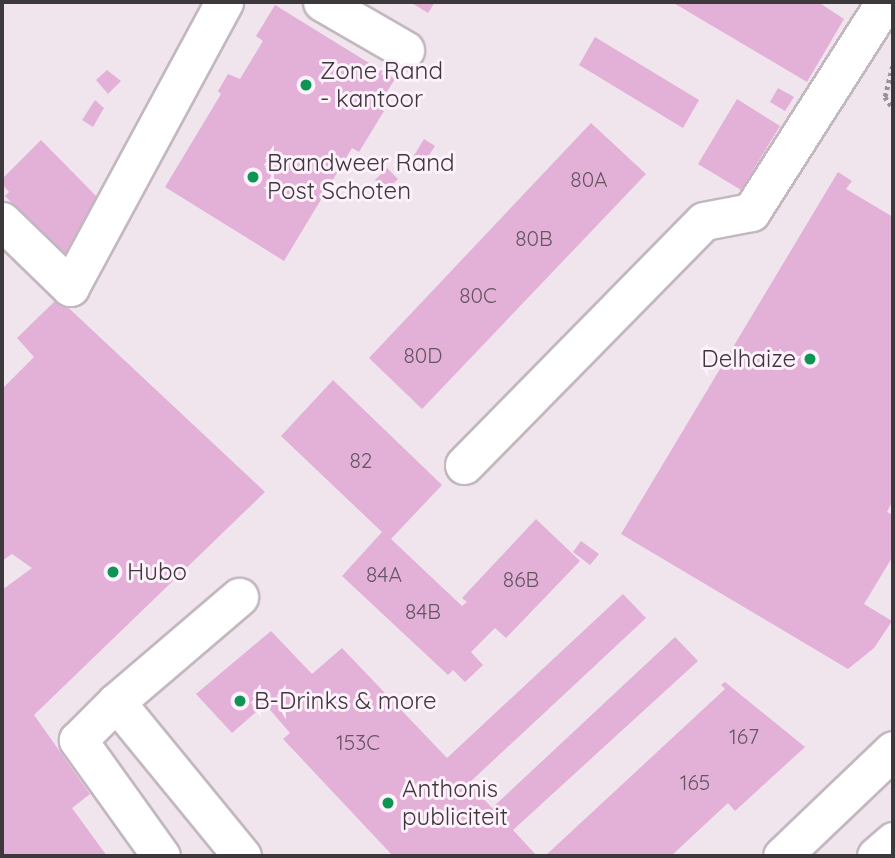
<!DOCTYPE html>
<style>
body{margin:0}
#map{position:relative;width:895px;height:858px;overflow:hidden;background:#f0e4ed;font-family:Quicksand,sans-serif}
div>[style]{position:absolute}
.building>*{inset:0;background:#e3b1d8}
.path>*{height:4.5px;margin-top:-2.25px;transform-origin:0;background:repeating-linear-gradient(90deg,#9a9298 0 3.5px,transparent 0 7px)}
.roads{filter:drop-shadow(2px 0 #c3b7c0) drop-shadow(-2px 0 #c3b7c0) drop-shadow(0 2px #c3b7c0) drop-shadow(0 -2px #c3b7c0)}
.minor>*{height:37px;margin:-18.5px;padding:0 18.5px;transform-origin:18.5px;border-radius:18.5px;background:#fff}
.dots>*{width:19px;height:19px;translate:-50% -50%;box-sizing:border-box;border:4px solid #fef1fb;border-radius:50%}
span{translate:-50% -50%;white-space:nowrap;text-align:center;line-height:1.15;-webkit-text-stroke:6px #fef1fb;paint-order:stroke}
.number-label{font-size:21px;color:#665662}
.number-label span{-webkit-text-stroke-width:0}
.poi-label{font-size:24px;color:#3c383b}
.left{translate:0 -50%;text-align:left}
.right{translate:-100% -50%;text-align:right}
.frame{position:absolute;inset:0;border:4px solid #3c383b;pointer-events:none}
</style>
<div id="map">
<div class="building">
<i style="clip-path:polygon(410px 2px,435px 2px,428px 13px)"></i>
<i style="clip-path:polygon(672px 2px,818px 2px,844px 19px,807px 82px)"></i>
<i style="clip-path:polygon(275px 5px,395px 79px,377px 107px,384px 111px,359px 152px,352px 148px,284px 261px,165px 187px,221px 94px,218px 91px,228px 74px,240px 79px,263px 41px,256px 36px)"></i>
<i style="clip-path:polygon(595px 37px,699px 100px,683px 128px,579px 65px)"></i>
<i style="clip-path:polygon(107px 70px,121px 81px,108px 94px,96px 80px)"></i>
<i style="clip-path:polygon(778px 88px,794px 97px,785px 111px,770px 102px)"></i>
<i style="clip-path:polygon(737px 99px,780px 126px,741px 190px,698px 164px)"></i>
<i style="clip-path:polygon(95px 100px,104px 108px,93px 127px,82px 120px)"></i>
<i style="clip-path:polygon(591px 123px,646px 174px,422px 409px,369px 358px)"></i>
<i style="clip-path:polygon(424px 139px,435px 146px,424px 163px,413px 157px)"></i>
<i style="clip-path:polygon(41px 140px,102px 202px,69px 261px,5px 196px,9px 192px,2px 184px,2px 179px)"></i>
<i style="clip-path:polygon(387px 168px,398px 179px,386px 191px,375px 180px)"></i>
<i style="clip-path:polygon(838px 172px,852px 181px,846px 189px,893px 217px,893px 500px,887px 512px,893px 515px,893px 556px,864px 604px,892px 621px,874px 648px,848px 669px,621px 534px)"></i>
<i style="clip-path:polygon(58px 298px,265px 492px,34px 715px,90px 794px,72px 808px,107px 856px,2px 856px,2px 590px,32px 568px,12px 554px,2px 561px,2px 389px,34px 357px,17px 338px)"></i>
<i style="clip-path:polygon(333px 380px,442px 485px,391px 539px,462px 606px,467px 602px,462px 598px,536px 519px,580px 561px,506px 638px,495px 628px,471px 652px,483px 665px,465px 682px,453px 670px,448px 675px,342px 576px,382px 532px,281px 436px)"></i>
<i style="clip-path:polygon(581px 541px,599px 554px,590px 565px,573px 552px)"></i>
<i style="clip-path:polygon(623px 594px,646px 618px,469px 783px,492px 808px,675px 637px,698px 661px,513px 830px,537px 856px,393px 856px,283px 739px,290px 733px,265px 704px,232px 733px,196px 694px,271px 631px,312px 674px,342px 648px,447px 758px)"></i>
<i style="clip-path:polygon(725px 682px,805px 747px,735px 811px,728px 803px,671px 856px,545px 856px,725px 689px,721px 685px)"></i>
</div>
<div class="path">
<i style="left:893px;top:66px;width:32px;rotate:104deg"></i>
<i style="left:885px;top:97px;width:14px;rotate:54deg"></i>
</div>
<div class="roads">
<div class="minor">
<i style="left:322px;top:2px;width:96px;rotate:30deg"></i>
<i style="left:2px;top:221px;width:95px;rotate:44.1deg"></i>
<i style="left:70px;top:287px;width:324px;rotate:-61.6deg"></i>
<i style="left:464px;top:465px;width:342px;rotate:-45.5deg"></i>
<i style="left:704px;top:221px;width:48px;rotate:-10.8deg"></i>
<i style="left:751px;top:212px;width:249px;rotate:-57.5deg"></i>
<i style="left:116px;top:702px;width:162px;rotate:-40.5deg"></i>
<i style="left:161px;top:856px;width:143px;rotate:-125.6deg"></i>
<i style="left:78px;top:740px;width:54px;rotate:-45deg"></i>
<i style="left:116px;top:702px;width:199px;rotate:50.7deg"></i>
<i style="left:782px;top:856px;width:153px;rotate:-43.7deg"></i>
<i style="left:876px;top:856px;width:23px;rotate:-41deg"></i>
</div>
</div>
<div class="dots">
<i style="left:306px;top:85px;background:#0d9554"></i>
<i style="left:253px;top:177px;background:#0d9554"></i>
<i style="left:810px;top:359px;background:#0d9554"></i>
<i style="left:113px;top:572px;background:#0d9554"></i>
<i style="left:240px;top:701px;background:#0d9554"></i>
<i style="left:388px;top:803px;background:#0d9554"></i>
</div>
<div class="number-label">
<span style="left:589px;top:179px">80A</span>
<span style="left:534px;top:238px">80B</span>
<span style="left:478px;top:295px">80C</span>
<span style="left:423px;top:355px">80D</span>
<span style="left:361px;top:460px">82</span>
<span style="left:384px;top:574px">84A</span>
<span style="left:521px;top:579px">86B</span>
<span style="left:423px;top:611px">84B</span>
<span style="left:744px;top:736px">167</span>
<span style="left:358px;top:742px">153C</span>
<span style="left:695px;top:782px">165</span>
</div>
<div class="poi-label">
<span class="left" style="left:320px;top:85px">Zone Rand<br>- kantoor</span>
<span class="left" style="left:267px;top:177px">Brandweer Rand<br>Post Schoten</span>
<span class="right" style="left:796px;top:359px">Delhaize</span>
<span class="left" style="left:127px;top:572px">Hubo</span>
<span class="left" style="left:254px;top:701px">B-Drinks &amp; more</span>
<span class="left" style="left:402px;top:803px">Anthonis<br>publiciteit</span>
</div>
<div class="frame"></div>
</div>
